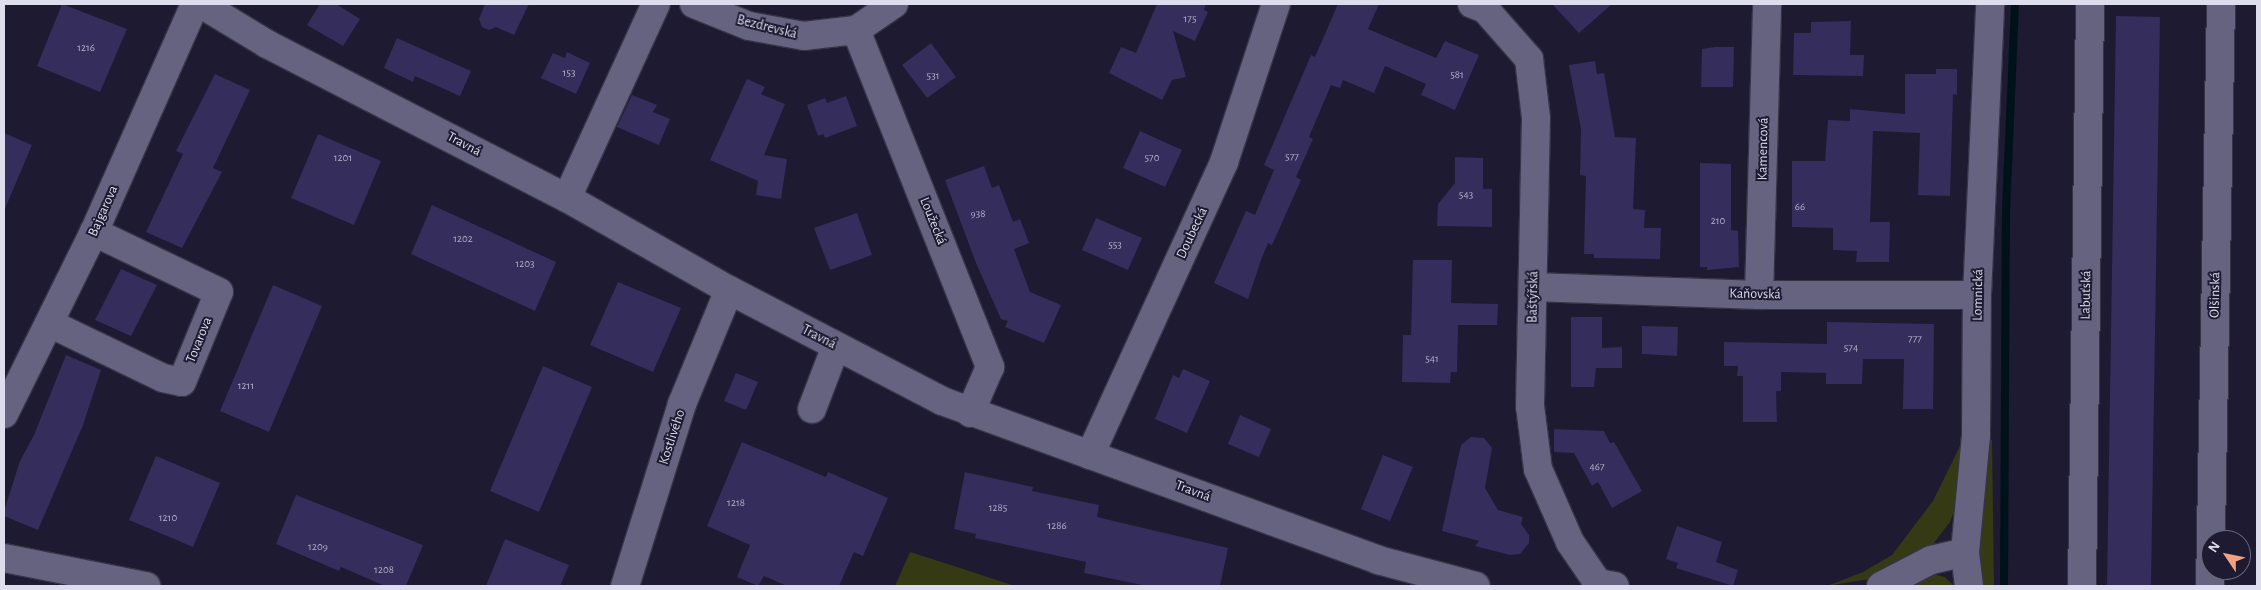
<!DOCTYPE html>
<meta charset="utf-8">
<style>
body{margin:0}
#map{position:relative;width:2261px;height:590px;overflow:hidden;background:#1d1a32;font-family:"Alegreya Sans",sans-serif}
div>[style]{position:absolute}
.green>*{inset:0;background:#353914}
.stream>*{height:8px;margin:-4px;padding:0 4px;transform-origin:4px;border-radius:4px;background:#001219}
.building>*{inset:0;background:#352d5c}
.roads{filter:drop-shadow(1px 0 #373448) drop-shadow(-1px 0 #373448) drop-shadow(0 1px #373448) drop-shadow(0 -1px #373448)}
.minor>*{height:28px;margin:-14px;padding:0 14px;transform-origin:14px;border-radius:14px;background:#65637f}
span{translate:-50% -50%;white-space:nowrap;text-align:center;line-height:1.15;-webkit-text-stroke:4px #1d1a32;paint-order:stroke}
.number-label{font-size:11px;color:#b4b1c9}
.number-label span{-webkit-text-stroke-width:0}
.street-label{font-size:14px;color:#dedded}
.frame{position:absolute;inset:0;border:5px solid #dedded;pointer-events:none}
.north{position:absolute;left:2201px;top:530px;width:50px;height:50px;box-sizing:border-box;background:#1d1a32;border:1px solid #6a687d;border-radius:50%;rotate:304deg;font-size:14px;font-weight:700;line-height:20px;text-align:center;color:#dedded}
.north::after{content:'';display:block;margin:auto;width:18px;height:22px;background:#f39f82;clip-path:polygon(50% 0,100% 100%,50% 72%,0 100%)}
</style>
<div id="map">
<div class="green">
<i style="clip-path:polygon(1963px 440px,1965px 482px,1950px 522px,1933px 544px,1905px 565px,1875px 578px,1827px 586px,1863px 572px,1892px 555px,1933px 501px)"></i>
<i style="clip-path:polygon(1979px 440px,1992px 440px,1994px 586px,1983px 586px,1978px 548px)"></i>
<i style="clip-path:polygon(910px 552px,954px 566px,1015px 586px,895px 586px)"></i>
<i style="clip-path:polygon(1933px 574px,1945px 577px,1954px 586px,1902px 586px)"></i>
</div>
<div class="stream">
<i style="left:2004px;top:586px;width:376px;rotate:-89.7deg"></i>
<i style="left:2006px;top:210px;width:206px;rotate:-87.5deg"></i>
</div>
<div class="building">
<i style="clip-path:polygon(62px 4px,127px 29px,100px 92px,37px 66px)"></i>
<i style="clip-path:polygon(320px 4px,336px 4px,360px 19px,343px 46px,307px 25px)"></i>
<i style="clip-path:polygon(485px 4px,529px 4px,514px 35px,496px 27px,489px 30px,482px 27px,479px 19px)"></i>
<i style="clip-path:polygon(1157px 4px,1206px 4px,1204px 10px,1208px 12px,1195px 41px,1173px 31px,1186px 77px,1172px 80px,1162px 100px,1109px 73px,1121px 47px,1136px 53px)"></i>
<i style="clip-path:polygon(1338px 4px,1379px 4px,1368px 29px,1436px 58px,1445px 41px,1479px 55px,1455px 110px,1421px 95px,1426px 84px,1385px 66px,1374px 93px,1343px 80px,1340px 88px,1331px 85px,1309px 137px,1313px 139px,1296px 177px,1301px 180px,1272px 245px,1268px 243px,1261px 260px,1248px 299px,1214px 283px,1246px 211px,1255px 215px,1274px 170px,1264px 165px,1311px 55px,1315px 57px)"></i>
<i style="clip-path:polygon(1552px 4px,1612px 4px,1579px 33px)"></i>
<i style="clip-path:polygon(2116px 16px,2160px 17px,2151px 586px,2107px 586px)"></i>
<i style="clip-path:polygon(1851px 21px,1850px 55px,1864px 55px,1863px 76px,1793px 75px,1794px 33px,1811px 33px,1811px 22px)"></i>
<i style="clip-path:polygon(397px 38px,471px 71px,460px 96px,415px 76px,413px 82px,384px 68px)"></i>
<i style="clip-path:polygon(931px 43px,956px 77px,927px 98px,902px 65px)"></i>
<i style="clip-path:polygon(1715px 47px,1734px 47px,1733px 87px,1701px 87px,1702px 49px)"></i>
<i style="clip-path:polygon(567px 52px,590px 63px,576px 94px,541px 78px,553px 53px,565px 58px)"></i>
<i style="clip-path:polygon(1595px 61px,1597px 74px,1604px 73px,1615px 137px,1636px 138px,1633px 209px,1645px 210px,1644px 228px,1661px 228px,1660px 259px,1594px 258px,1594px 254px,1584px 254px,1586px 176px,1580px 175px,1581px 129px,1569px 65px)"></i>
<i style="clip-path:polygon(1936px 69px,1957px 69px,1957px 95px,1953px 94px,1950px 196px,1918px 195px,1920px 133px,1873px 131px,1870px 222px,1890px 222px,1889px 262px,1856px 262px,1857px 251px,1833px 250px,1833px 228px,1792px 227px,1792px 161px,1825px 161px,1828px 120px,1850px 121px,1850px 109px,1905px 114px,1905px 74px,1936px 74px)"></i>
<i style="clip-path:polygon(215px 74px,250px 90px,213px 168px,222px 172px,182px 248px,146px 232px,183px 154px,176px 151px)"></i>
<i style="clip-path:polygon(747px 79px,765px 87px,761px 94px,785px 104px,764px 155px,787px 159px,781px 199px,756px 195px,758px 181px,710px 160px)"></i>
<i style="clip-path:polygon(632px 95px,657px 105px,653px 112px,670px 119px,659px 145px,617px 127px)"></i>
<i style="clip-path:polygon(846px 96px,857px 126px,825px 138px,823px 134px,818px 136px,807px 105px,825px 98px,827px 103px)"></i>
<i style="clip-path:polygon(1140px 131px,1182px 150px,1165px 187px,1123px 168px)"></i>
<i style="clip-path:polygon(4px 133px,32px 145px,4px 211px)"></i>
<i style="clip-path:polygon(318px 134px,381px 161px,354px 225px,291px 198px)"></i>
<i style="clip-path:polygon(1455px 157px,1483px 158px,1483px 189px,1492px 189px,1492px 227px,1437px 226px,1438px 204px,1455px 183px)"></i>
<i style="clip-path:polygon(1700px 163px,1731px 164px,1731px 230px,1738px 231px,1739px 267px,1707px 270px,1707px 267px,1700px 267px)"></i>
<i style="clip-path:polygon(984px 166px,992px 188px,999px 185px,1013px 222px,1020px 219px,1029px 243px,1014px 249px,1030px 292px,1061px 305px,1044px 343px,1005px 327px,1008px 321px,1001px 319px,976px 263px,945px 180px)"></i>
<i style="clip-path:polygon(432px 205px,556px 262px,535px 311px,411px 254px)"></i>
<i style="clip-path:polygon(857px 213px,872px 255px,830px 270px,814px 228px)"></i>
<i style="clip-path:polygon(1096px 218px,1142px 238px,1128px 270px,1082px 250px)"></i>
<i style="clip-path:polygon(1413px 260px,1452px 260px,1451px 303px,1498px 304px,1497px 325px,1458px 325px,1457px 372px,1451px 372px,1450px 383px,1402px 382px,1403px 335px,1411px 335px)"></i>
<i style="clip-path:polygon(121px 269px,157px 285px,131px 336px,95px 320px)"></i>
<i style="clip-path:polygon(618px 282px,681px 308px,653px 372px,590px 345px)"></i>
<i style="clip-path:polygon(273px 285px,322px 306px,269px 432px,220px 411px)"></i>
<i style="clip-path:polygon(1571px 317px,1602px 317px,1602px 348px,1622px 347px,1622px 368px,1596px 368px,1594px 387px,1571px 387px)"></i>
<i style="clip-path:polygon(1827px 322px,1934px 324px,1933px 409px,1903px 409px,1904px 359px,1863px 359px,1862px 384px,1826px 384px,1826px 373px,1781px 372px,1781px 391px,1776px 391px,1777px 422px,1743px 422px,1743px 376px,1737px 376px,1738px 366px,1724px 366px,1724px 342px,1827px 344px)"></i>
<i style="clip-path:polygon(1642px 326px,1678px 327px,1677px 356px,1642px 354px)"></i>
<i style="clip-path:polygon(66px 355px,101px 370px,83px 425px,38px 530px,4px 516px,4px 511px,20px 461px,34px 435px)"></i>
<i style="clip-path:polygon(543px 366px,592px 387px,539px 512px,490px 491px)"></i>
<i style="clip-path:polygon(1183px 369px,1210px 381px,1187px 433px,1155px 419px,1173px 375px,1179px 378px)"></i>
<i style="clip-path:polygon(736px 373px,758px 382px,746px 410px,724px 401px)"></i>
<i style="clip-path:polygon(1240px 415px,1271px 429px,1259px 457px,1228px 444px)"></i>
<i style="clip-path:polygon(1554px 429px,1604px 431px,1610px 443px,1614px 442px,1642px 491px,1612px 508px,1598px 482px,1592px 486px,1574px 453px,1554px 452px)"></i>
<i style="clip-path:polygon(1471px 437px,1484px 438px,1492px 448px,1485px 488px,1498px 510px,1523px 517px,1521px 524px,1529px 535px,1529px 543px,1520px 554px,1510px 555px,1475px 546px,1479px 541px,1442px 531px,1461px 445px)"></i>
<i style="clip-path:polygon(742px 442px,826px 477px,828px 472px,888px 498px,863px 556px,854px 552px,839px 586px,787px 586px,764px 576px,758px 586px,737px 577px,750px 545px,707px 526px)"></i>
<i style="clip-path:polygon(1383px 455px,1413px 467px,1390px 521px,1361px 509px)"></i>
<i style="clip-path:polygon(156px 456px,220px 483px,193px 547px,129px 520px)"></i>
<i style="clip-path:polygon(965px 472px,1033px 487px,1032px 491px,1099px 505px,1097px 517px,1228px 548px,1220px 586px,1147px 586px,1084px 573px,1086px 562px,975px 538px,976px 534px,954px 529px)"></i>
<i style="clip-path:polygon(296px 495px,423px 545px,406px 586px,385px 586px,341px 567px,339px 571px,276px 544px)"></i>
<i style="clip-path:polygon(1677px 526px,1722px 542px,1716px 562px,1738px 570px,1733px 586px,1676px 568px,1678px 563px,1666px 559px)"></i>
<i style="clip-path:polygon(505px 539px,569px 565px,560px 586px,486px 586px)"></i>
</div>
<div class="roads">
<div class="minor">
<i style="left:201px;top:4px;width:77px;rotate:31.2deg"></i>
<i style="left:267px;top:44px;width:337px;rotate:27.2deg"></i>
<i style="left:567px;top:198px;width:186px;rotate:29.6deg"></i>
<i style="left:729px;top:290px;width:240px;rotate:27.5deg"></i>
<i style="left:942px;top:401px;width:464px;rotate:20deg"></i>
<i style="left:1378px;top:560px;width:101px;rotate:14.9deg"></i>
<i style="left:694px;top:4px;width:59px;rotate:21.8deg"></i>
<i style="left:749px;top:26px;width:56px;rotate:10.3deg"></i>
<i style="left:804px;top:36px;width:52px;rotate:-6.6deg"></i>
<i style="left:856px;top:30px;width:46px;rotate:-34.4deg"></i>
<i style="left:1472px;top:4px;width:14px;rotate:21deg"></i>
<i style="left:1485px;top:9px;width:67px;rotate:48.7deg"></i>
<i style="left:1529px;top:59px;width:59px;rotate:83.2deg"></i>
<i style="left:1536px;top:118px;width:288px;rotate:91.2deg"></i>
<i style="left:1530px;top:406px;width:64px;rotate:82.8deg"></i>
<i style="left:1538px;top:469px;width:80px;rotate:66.3deg"></i>
<i style="left:1570px;top:542px;width:50px;rotate:55.7deg"></i>
<i style="left:1598px;top:583px;width:17px;rotate:10deg"></i>
<i style="left:856px;top:30px;width:363px;rotate:68.3deg"></i>
<i style="left:990px;top:367px;width:50px;rotate:113.5deg"></i>
<i style="left:567px;top:198px;width:213px;rotate:-65.4deg"></i>
<i style="left:1533px;top:287px;width:226px;rotate:2deg"></i>
<i style="left:1759px;top:295px;width:218px"></i>
<i style="left:1759px;top:295px;width:291px;rotate:-88.4deg"></i>
<i style="left:51px;top:324px;width:124px;rotate:25.7deg"></i>
<i style="left:163px;top:378px;width:19px;rotate:12deg"></i>
<i style="left:182px;top:382px;width:97px;rotate:-67.7deg"></i>
<i style="left:219px;top:292px;width:139px;rotate:-154.4deg"></i>
<i style="left:812px;top:409px;width:67px;rotate:-69.1deg"></i>
<i style="left:4px;top:414px;width:203px;rotate:-63.7deg"></i>
<i style="left:94px;top:232px;width:249px;rotate:-66.1deg"></i>
<i style="left:1090px;top:455px;width:322px;rotate:-65.4deg"></i>
<i style="left:1224px;top:162px;width:166px;rotate:-71.8deg"></i>
<i style="left:4px;top:558px;width:145px;rotate:11.2deg"></i>
<i style="left:625px;top:586px;width:191px;rotate:-72.6deg"></i>
<i style="left:682px;top:404px;width:123px;rotate:-67.6deg"></i>
<i style="left:1881px;top:586px;width:56px;rotate:-27.5deg"></i>
<i style="left:1931px;top:560px;width:35px;rotate:-13deg"></i>
<i style="left:1969px;top:586px;width:34px;rotate:-97deg"></i>
<i style="left:1965px;top:552px;width:118px;rotate:-84.6deg"></i>
<i style="left:1976px;top:435px;width:140px;rotate:-89.6deg"></i>
<i style="left:1977px;top:295px;width:291px;rotate:-87.4deg"></i>
<i style="left:2082px;top:586px;width:582px;rotate:-89.21deg"></i>
<i style="left:2210px;top:586px;width:582px;rotate:-88.92deg"></i>
</div>
</div>
<div class="number-label">
<span style="left:1190px;top:19px">175</span>
<span style="left:86px;top:48px">1216</span>
<span style="left:569px;top:73px">153</span>
<span style="left:1457px;top:75px">581</span>
<span style="left:933px;top:76px">531</span>
<span style="left:1292px;top:157px">577</span>
<span style="left:343px;top:158px">1201</span>
<span style="left:1152px;top:158px">570</span>
<span style="left:1466px;top:195px">543</span>
<span style="left:1800px;top:207px">66</span>
<span style="left:978px;top:214px">938</span>
<span style="left:1718px;top:221px">210</span>
<span style="left:463px;top:239px">1202</span>
<span style="left:1115px;top:245px">553</span>
<span style="left:525px;top:264px">1203</span>
<span style="left:1915px;top:339px">777</span>
<span style="left:1851px;top:348px">574</span>
<span style="left:1432px;top:359px">541</span>
<span style="left:246px;top:386px">1211</span>
<span style="left:1597px;top:467px">467</span>
<span style="left:736px;top:503px">1218</span>
<span style="left:998px;top:508px">1285</span>
<span style="left:168px;top:518px">1210</span>
<span style="left:1057px;top:526px">1286</span>
<span style="left:318px;top:547px">1209</span>
<span style="left:384px;top:570px">1208</span>
</div>
<div class="street-label">
<span style="left:767px;top:27px;rotate:14deg">Bezdrevská</span>
<span style="left:464px;top:144px;rotate:28deg">Travná</span>
<span style="left:1763px;top:149px;rotate:-89deg">Kamencová</span>
<span style="left:103px;top:211px;rotate:-66deg">Bajgarova</span>
<span style="left:933px;top:221px;rotate:68deg">Loužecká</span>
<span style="left:1192px;top:233px;rotate:-65deg">Doubecká</span>
<span style="left:1755px;top:294px;rotate:1deg">Kaňovská</span>
<span style="left:1978px;top:295px;rotate:-89deg">Lomnická</span>
<span style="left:2086px;top:295px;rotate:-89deg">Labuťská</span>
<span style="left:2215px;top:295px;rotate:-89deg">Olšinská</span>
<span style="left:1533px;top:297px;rotate:-89deg">Baštýřská</span>
<span style="left:819px;top:337px;rotate:27deg">Travná</span>
<span style="left:199px;top:340px;rotate:-68deg">Tovarova</span>
<span style="left:672px;top:437px;rotate:-72deg">Kostlivého</span>
<span style="left:1193px;top:491px;rotate:21deg">Travná</span>
</div>
<div class="frame"></div>
<div class="north">N</div>
</div>
